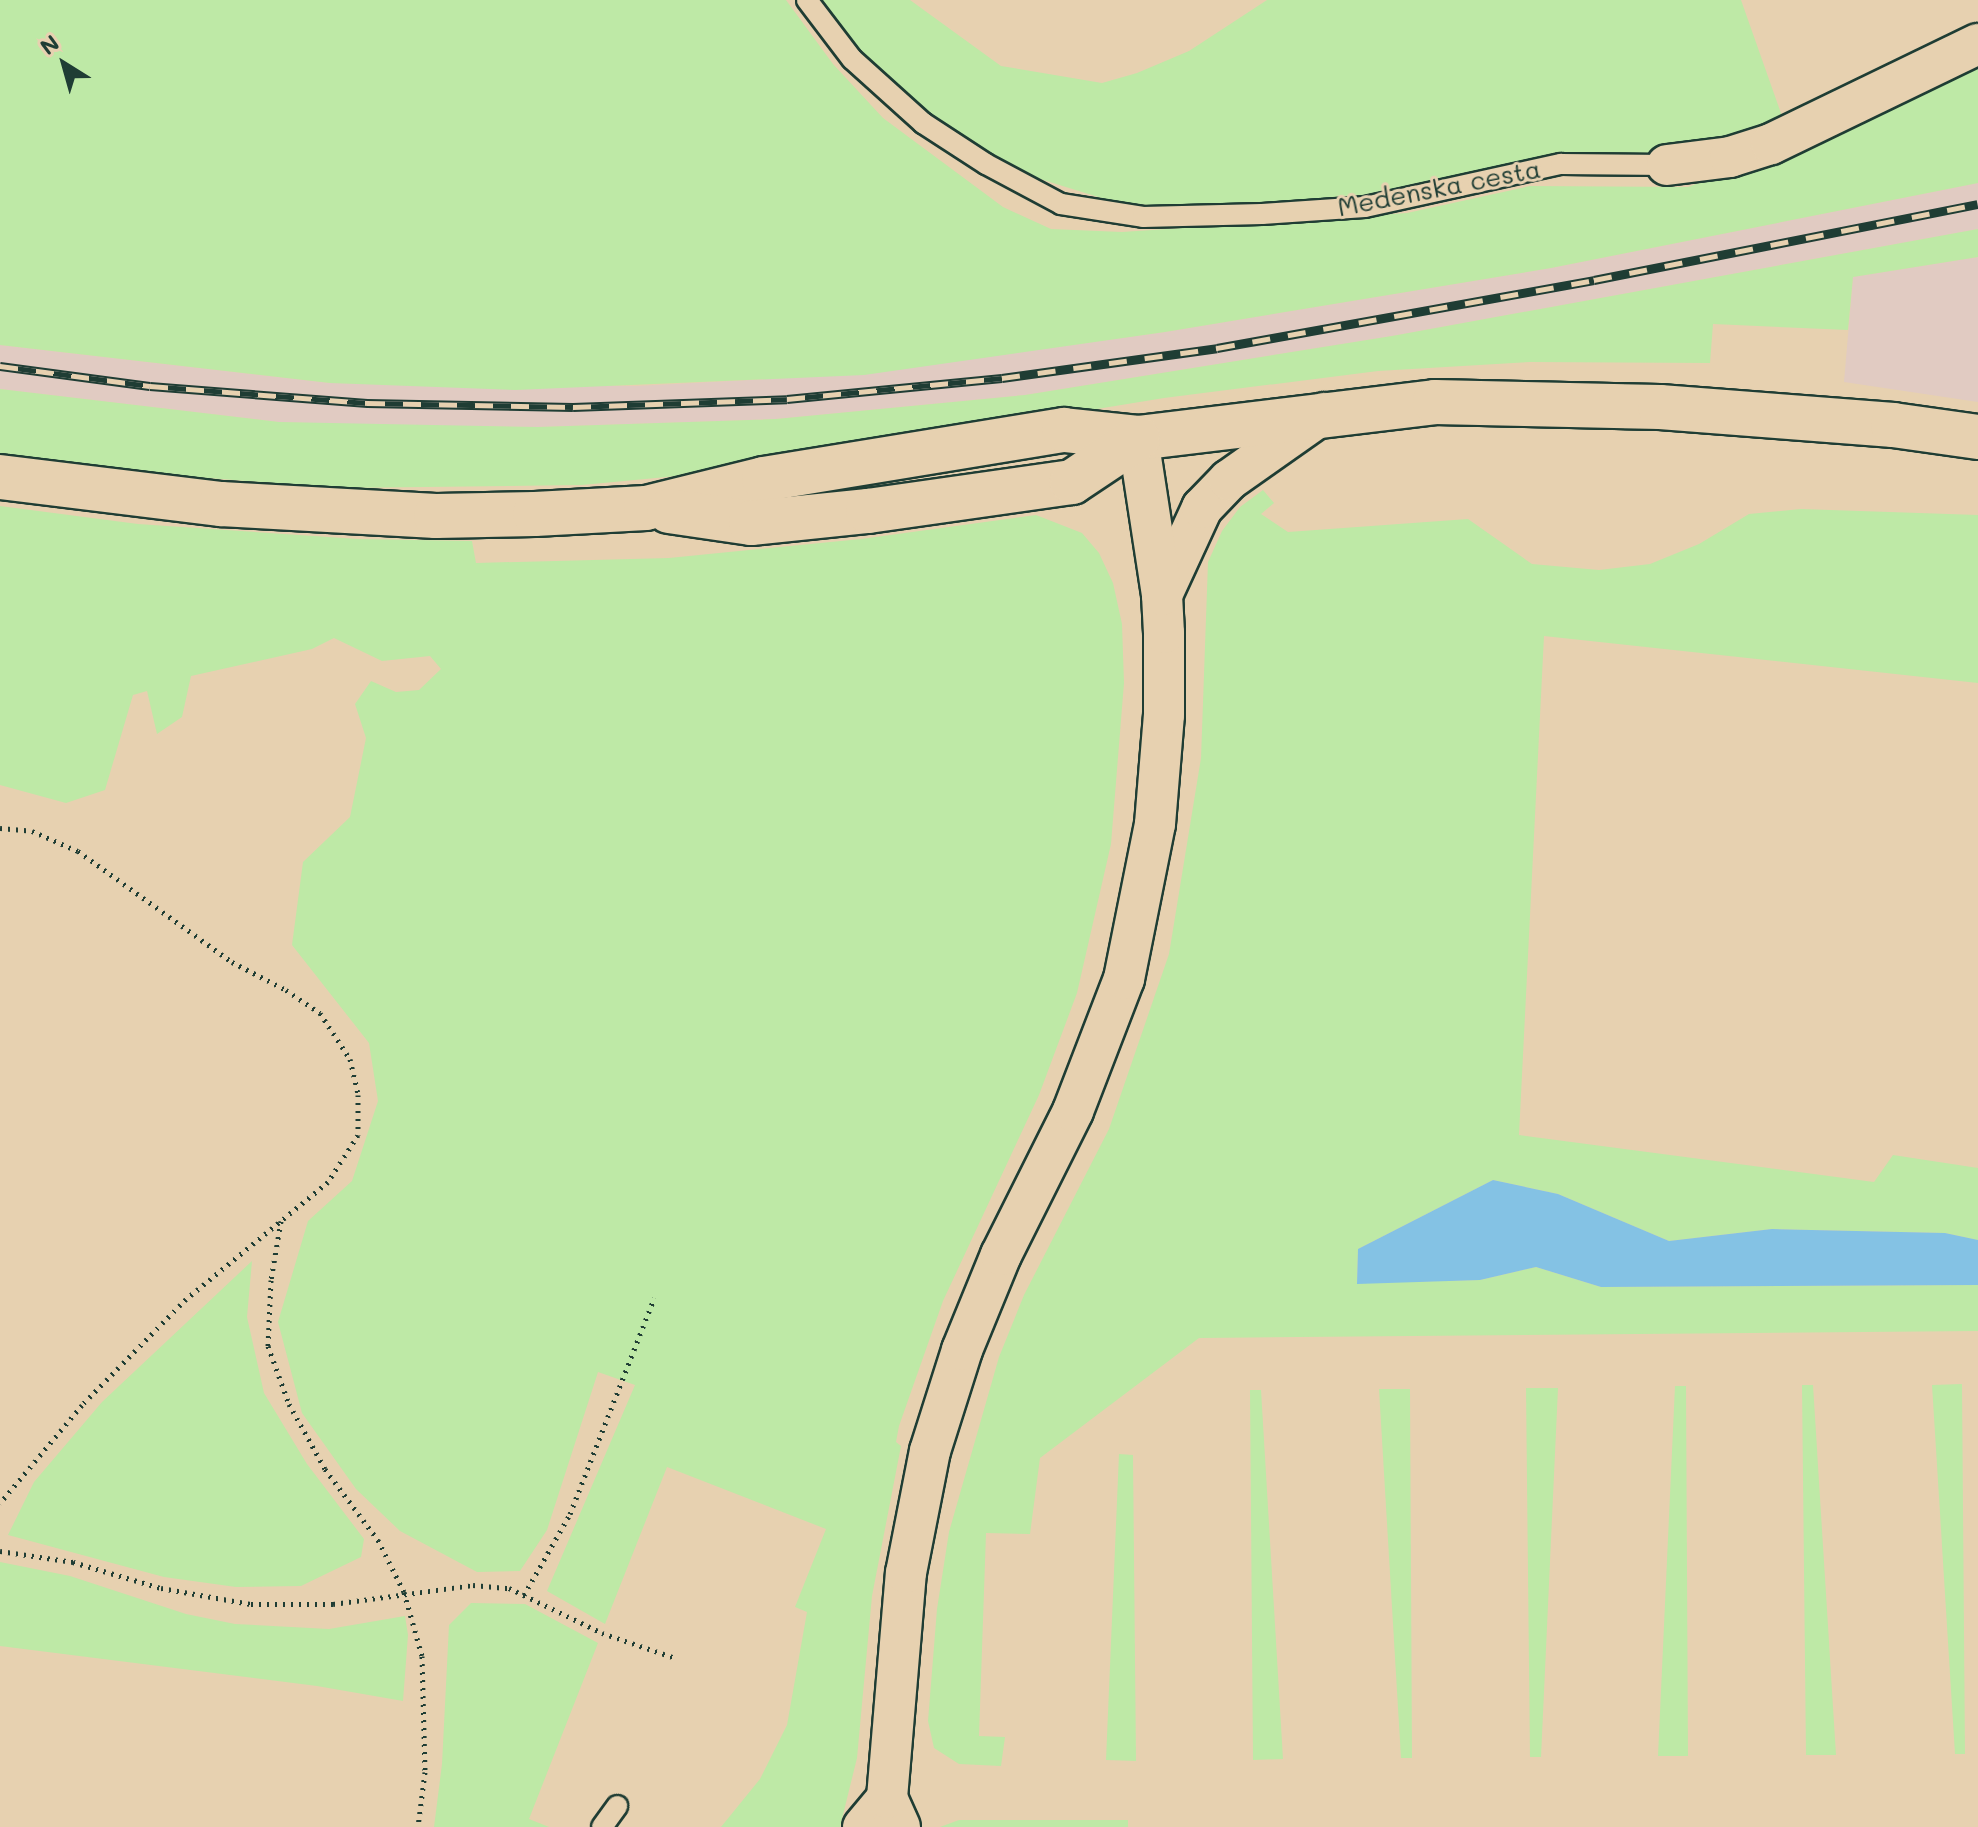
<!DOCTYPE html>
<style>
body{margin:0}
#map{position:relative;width:1978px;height:1827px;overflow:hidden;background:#e7d1b0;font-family:Mali,sans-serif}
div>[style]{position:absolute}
.built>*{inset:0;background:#e1cbc2}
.green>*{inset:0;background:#bee9a6}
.water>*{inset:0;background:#84c2e4}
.path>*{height:5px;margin-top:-2.5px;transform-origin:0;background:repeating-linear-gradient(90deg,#1f3d34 0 2px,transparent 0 8px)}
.roads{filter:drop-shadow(2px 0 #1f3d34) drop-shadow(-2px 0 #1f3d34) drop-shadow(0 2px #1f3d34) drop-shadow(0 -2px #1f3d34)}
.service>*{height:20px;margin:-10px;padding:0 10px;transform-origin:10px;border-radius:10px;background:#e7d1b0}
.minor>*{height:40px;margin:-20px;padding:0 20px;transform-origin:20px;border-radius:20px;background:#e7d1b0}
.primary>*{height:44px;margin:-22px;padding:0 22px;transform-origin:22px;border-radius:22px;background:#e7d1b0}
.rail>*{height:9px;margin-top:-4.5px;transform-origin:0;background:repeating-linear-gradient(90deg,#e7d1b0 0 18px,#1f3d34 0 36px);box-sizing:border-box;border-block:2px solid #1f3d34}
span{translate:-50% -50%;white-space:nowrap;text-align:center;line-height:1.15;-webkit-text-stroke:6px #e7d1b0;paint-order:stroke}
.street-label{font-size:26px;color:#1f3d34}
.north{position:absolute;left:24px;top:24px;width:80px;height:80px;-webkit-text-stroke:6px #e7d1b0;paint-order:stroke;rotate:323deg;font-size:22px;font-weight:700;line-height:32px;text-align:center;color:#1f3d34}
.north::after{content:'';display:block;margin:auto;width:28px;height:36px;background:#1f3d34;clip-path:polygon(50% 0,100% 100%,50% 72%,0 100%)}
</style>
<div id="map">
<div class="built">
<i style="clip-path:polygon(1978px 183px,1978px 229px,1392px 336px,1025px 395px,776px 419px,538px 427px,405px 426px,279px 422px,0 389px,0 345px,330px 383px,636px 386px,864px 374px,1165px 332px,1551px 268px)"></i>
<i style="clip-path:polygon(1978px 257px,1978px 402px,1844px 382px,1853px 277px)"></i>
</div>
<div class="green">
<i style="clip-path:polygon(0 0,786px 0,833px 64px,883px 118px,1003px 207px,1051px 229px,1122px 232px,1407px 213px,1530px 186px,1688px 187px,1880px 115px,1978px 65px,1978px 183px,1551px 268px,1165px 332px,864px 375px,515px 390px,330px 383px,0 345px)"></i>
<i style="clip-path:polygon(819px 0,910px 0,1001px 66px,1102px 83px,1137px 73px,1189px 51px,1267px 0,1741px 0,1783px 119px,1754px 136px,1667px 153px,1594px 153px,1530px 161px,1357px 201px,1176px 208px,1111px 201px,1024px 174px,940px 122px,865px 58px)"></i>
<i style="clip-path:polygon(1978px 229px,1978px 257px,1853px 277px,1848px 330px,1713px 324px,1710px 363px,1530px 362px,1378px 371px,1164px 398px,698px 474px,582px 485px,339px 488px,182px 476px,0 454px,0 389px,279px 422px,538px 427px,776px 419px,1025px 395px,1392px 336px)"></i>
<i style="clip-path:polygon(1263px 490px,1274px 503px,1261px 514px,1288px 532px,1468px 519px,1532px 564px,1599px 570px,1650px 564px,1699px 544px,1749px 514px,1801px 509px,1978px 515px,1978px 683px,1544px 636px,1519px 1135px,1874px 1182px,1893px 1155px,1978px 1168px,1978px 1240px,1945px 1233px,1772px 1229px,1669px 1241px,1558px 1194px,1493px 1180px,1358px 1249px,1357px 1283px,1480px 1280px,1536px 1267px,1601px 1287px,1978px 1285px,1978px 1331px,1199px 1338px,1040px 1458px,1030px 1534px,986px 1533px,979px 1736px,1005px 1737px,1001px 1766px,959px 1764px,934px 1748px,928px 1721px,937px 1609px,949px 1532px,999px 1357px,1024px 1295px,1109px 1129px,1169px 954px,1201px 758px,1208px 562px,1222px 531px,1240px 507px)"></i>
<i style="clip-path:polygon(0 506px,138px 524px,358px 539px,472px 541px,476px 563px,669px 558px,861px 539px,1036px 515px,1082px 533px,1099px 553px,1113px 583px,1122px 624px,1124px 683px,1111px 844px,1077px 993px,1039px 1095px,943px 1301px,899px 1426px,896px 1442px,901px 1446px,872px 1596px,857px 1758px,840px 1827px,721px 1827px,760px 1779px,787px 1725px,807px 1612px,795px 1607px,826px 1529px,667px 1467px,605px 1624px,547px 1591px,635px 1385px,598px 1372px,547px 1530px,520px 1571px,477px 1572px,400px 1531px,356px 1489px,302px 1413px,278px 1322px,308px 1221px,352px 1181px,378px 1101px,369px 1043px,292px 945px,303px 862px,350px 817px,366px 738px,355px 704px,371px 681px,396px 692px,419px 690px,441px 669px,430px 656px,382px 661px,334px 638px,312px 649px,191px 676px,182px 717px,157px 734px,147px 691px,133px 695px,105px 790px,66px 803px,0 785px)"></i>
<i style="clip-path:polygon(252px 1261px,247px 1317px,264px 1393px,307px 1464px,364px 1539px,361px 1557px,301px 1586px,236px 1587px,164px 1577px,8px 1535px,34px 1482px,102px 1402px)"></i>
<i style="clip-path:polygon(1962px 1384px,1965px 1754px,1955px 1754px,1932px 1385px)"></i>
<i style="clip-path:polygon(1802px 1385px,1813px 1385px,1836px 1755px,1806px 1755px)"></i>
<i style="clip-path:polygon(1675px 1386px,1686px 1386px,1688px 1756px,1658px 1756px)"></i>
<i style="clip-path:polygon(1526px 1388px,1558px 1388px,1541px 1757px,1530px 1757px)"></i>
<i style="clip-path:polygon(1379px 1389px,1410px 1389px,1412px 1758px,1401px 1758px)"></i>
<i style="clip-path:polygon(1250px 1390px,1261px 1390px,1283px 1759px,1253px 1760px)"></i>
<i style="clip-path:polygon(1119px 1454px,1133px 1455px,1136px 1761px,1106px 1760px)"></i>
<i style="clip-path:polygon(0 1562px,70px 1576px,186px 1614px,235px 1624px,329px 1629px,405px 1616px,408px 1635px,403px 1701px,317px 1686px,0 1646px)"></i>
<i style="clip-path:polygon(471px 1603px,525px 1604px,598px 1643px,529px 1819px,549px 1827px,434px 1827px,442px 1764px,449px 1625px)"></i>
<i style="clip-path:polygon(959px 1820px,1128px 1820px,1128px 1827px,940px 1827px)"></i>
</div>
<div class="water">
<i style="clip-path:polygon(1493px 1180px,1558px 1194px,1669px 1241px,1772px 1229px,1945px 1233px,1978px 1240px,1978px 1285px,1601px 1287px,1536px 1267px,1480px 1280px,1357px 1284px,1358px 1249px)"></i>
</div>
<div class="path">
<i style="left:0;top:828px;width:32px;rotate:5deg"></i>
<i style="left:32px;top:831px;width:50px;rotate:23.5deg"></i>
<i style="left:78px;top:851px;width:190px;rotate:35.8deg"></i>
<i style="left:232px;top:962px;width:61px;rotate:27.4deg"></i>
<i style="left:286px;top:990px;width:41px;rotate:34.1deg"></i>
<i style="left:320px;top:1013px;width:55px;rotate:56.9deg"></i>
<i style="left:350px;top:1059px;width:37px;rotate:77deg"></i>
<i style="left:358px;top:1095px;width:40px;rotate:90deg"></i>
<i style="left:358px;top:1135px;width:56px;rotate:122.6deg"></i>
<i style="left:328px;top:1182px;width:184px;rotate:140.5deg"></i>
<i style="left:186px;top:1299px;width:148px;rotate:134.5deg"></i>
<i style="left:82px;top:1405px;width:128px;rotate:129.9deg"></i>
<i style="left:281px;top:1221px;width:60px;rotate:99.6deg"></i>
<i style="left:271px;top:1280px;width:66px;rotate:92.6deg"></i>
<i style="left:268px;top:1346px;width:62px;rotate:70.1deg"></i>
<i style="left:289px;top:1404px;width:74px;rotate:61deg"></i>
<i style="left:325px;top:1469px;width:89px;rotate:53.3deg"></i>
<i style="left:378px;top:1540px;width:58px;rotate:63.4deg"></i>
<i style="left:404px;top:1592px;width:66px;rotate:74.3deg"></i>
<i style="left:422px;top:1656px;width:116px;rotate:88.5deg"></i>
<i style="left:425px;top:1772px;width:55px;rotate:97.3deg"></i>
<i style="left:0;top:1551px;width:74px;rotate:8.6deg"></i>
<i style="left:73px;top:1562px;width:92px;rotate:16.5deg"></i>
<i style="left:161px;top:1588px;width:91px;rotate:10.1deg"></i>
<i style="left:251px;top:1604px;width:82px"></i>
<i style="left:333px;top:1604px;width:141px;rotate:-7.7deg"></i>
<i style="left:473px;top:1585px;width:36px;rotate:5deg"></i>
<i style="left:509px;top:1588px;width:103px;rotate:25.8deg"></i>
<i style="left:602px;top:1633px;width:78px;rotate:18.7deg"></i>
<i style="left:524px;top:1595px;width:93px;rotate:-60.4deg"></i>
<i style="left:570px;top:1514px;width:232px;rotate:-68.7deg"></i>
</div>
<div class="roads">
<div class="service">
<i style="left:807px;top:0;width:74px;rotate:52.7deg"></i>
<i style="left:852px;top:59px;width:96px;rotate:42deg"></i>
<i style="left:923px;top:123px;width:75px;rotate:33.1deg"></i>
<i style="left:986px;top:164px;width:85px;rotate:28.1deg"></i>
<i style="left:1061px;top:204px;width:83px;rotate:9deg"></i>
<i style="left:1143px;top:217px;width:119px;rotate:-1.4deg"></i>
<i style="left:1262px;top:214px;width:103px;rotate:-3.9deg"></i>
<i style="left:1365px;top:207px;width:201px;rotate:-12.4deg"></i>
<i style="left:1561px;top:164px;width:106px;rotate:0.5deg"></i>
<i style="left:602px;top:1827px;width:26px;rotate:-54deg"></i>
</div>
<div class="minor">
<i style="left:1667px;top:165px;width:64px;rotate:-7.2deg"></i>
<i style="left:1730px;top:157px;width:43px;rotate:-17.6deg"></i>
<i style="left:1771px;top:144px;width:230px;rotate:-25.8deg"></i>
<i style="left:1162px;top:595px;width:96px;rotate:-65.3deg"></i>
<i style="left:1202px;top:508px;width:39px;rotate:-46deg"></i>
<i style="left:1229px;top:480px;width:116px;rotate:-35.2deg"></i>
<i style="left:863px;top:1827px;width:38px;rotate:-50deg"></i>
<i style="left:900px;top:1827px;width:32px;rotate:-114deg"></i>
<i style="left:887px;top:1798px;width:226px;rotate:-85.2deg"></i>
<i style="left:906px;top:1573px;width:124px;rotate:-78.9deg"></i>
<i style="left:930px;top:1451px;width:106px;rotate:-72.4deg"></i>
<i style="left:962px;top:1350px;width:103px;rotate:-67.7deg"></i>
<i style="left:1001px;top:1255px;width:161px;rotate:-63.4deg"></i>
<i style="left:1073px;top:1111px;width:142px;rotate:-68.9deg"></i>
<i style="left:1124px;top:979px;width:158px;rotate:-78.7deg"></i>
<i style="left:1155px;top:824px;width:109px;rotate:-85.3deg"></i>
<i style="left:1164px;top:715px;width:82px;rotate:-90deg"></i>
<i style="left:1164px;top:633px;width:38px;rotate:-93deg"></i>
<i style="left:1162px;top:595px;width:159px;rotate:-98.7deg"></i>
</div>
<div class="primary">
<i style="left:0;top:477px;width:223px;rotate:7deg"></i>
<i style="left:221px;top:504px;width:215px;rotate:3.2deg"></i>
<i style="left:436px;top:516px;width:99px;rotate:-1.2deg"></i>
<i style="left:535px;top:514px;width:111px;rotate:-3.1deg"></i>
<i style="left:646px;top:508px;width:122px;rotate:-13.8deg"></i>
<i style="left:764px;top:479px;width:304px;rotate:-9.3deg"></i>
<i style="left:1064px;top:430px;width:74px;rotate:6.2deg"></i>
<i style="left:1138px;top:438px;width:299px;rotate:-6.9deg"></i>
<i style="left:1435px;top:402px;width:225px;rotate:1.3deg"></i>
<i style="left:1660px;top:407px;width:234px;rotate:4.4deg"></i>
<i style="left:1893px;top:425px;width:86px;rotate:8deg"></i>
<i style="left:669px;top:511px;width:83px;rotate:8.3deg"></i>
<i style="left:751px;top:523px;width:118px;rotate:-5.9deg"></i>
<i style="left:868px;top:511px;width:206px;rotate:-8.1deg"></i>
<i style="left:1072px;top:482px;width:79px;rotate:-33.7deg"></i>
</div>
</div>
<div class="rail">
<i style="left:0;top:366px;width:151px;rotate:7.6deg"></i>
<i style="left:150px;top:386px;width:218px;rotate:4.5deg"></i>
<i style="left:367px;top:403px;width:206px;rotate:1.1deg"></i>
<i style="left:573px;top:407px;width:214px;rotate:-2.1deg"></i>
<i style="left:787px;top:399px;width:216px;rotate:-5.6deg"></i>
<i style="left:1002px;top:378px;width:217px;rotate:-7.9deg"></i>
<i style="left:1217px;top:348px;width:383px;rotate:-10.2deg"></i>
<i style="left:1594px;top:280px;width:391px;rotate:-11.2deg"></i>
</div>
<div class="street-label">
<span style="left:1439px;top:188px;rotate:-11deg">Medenska cesta</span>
</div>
<div class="north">N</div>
</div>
